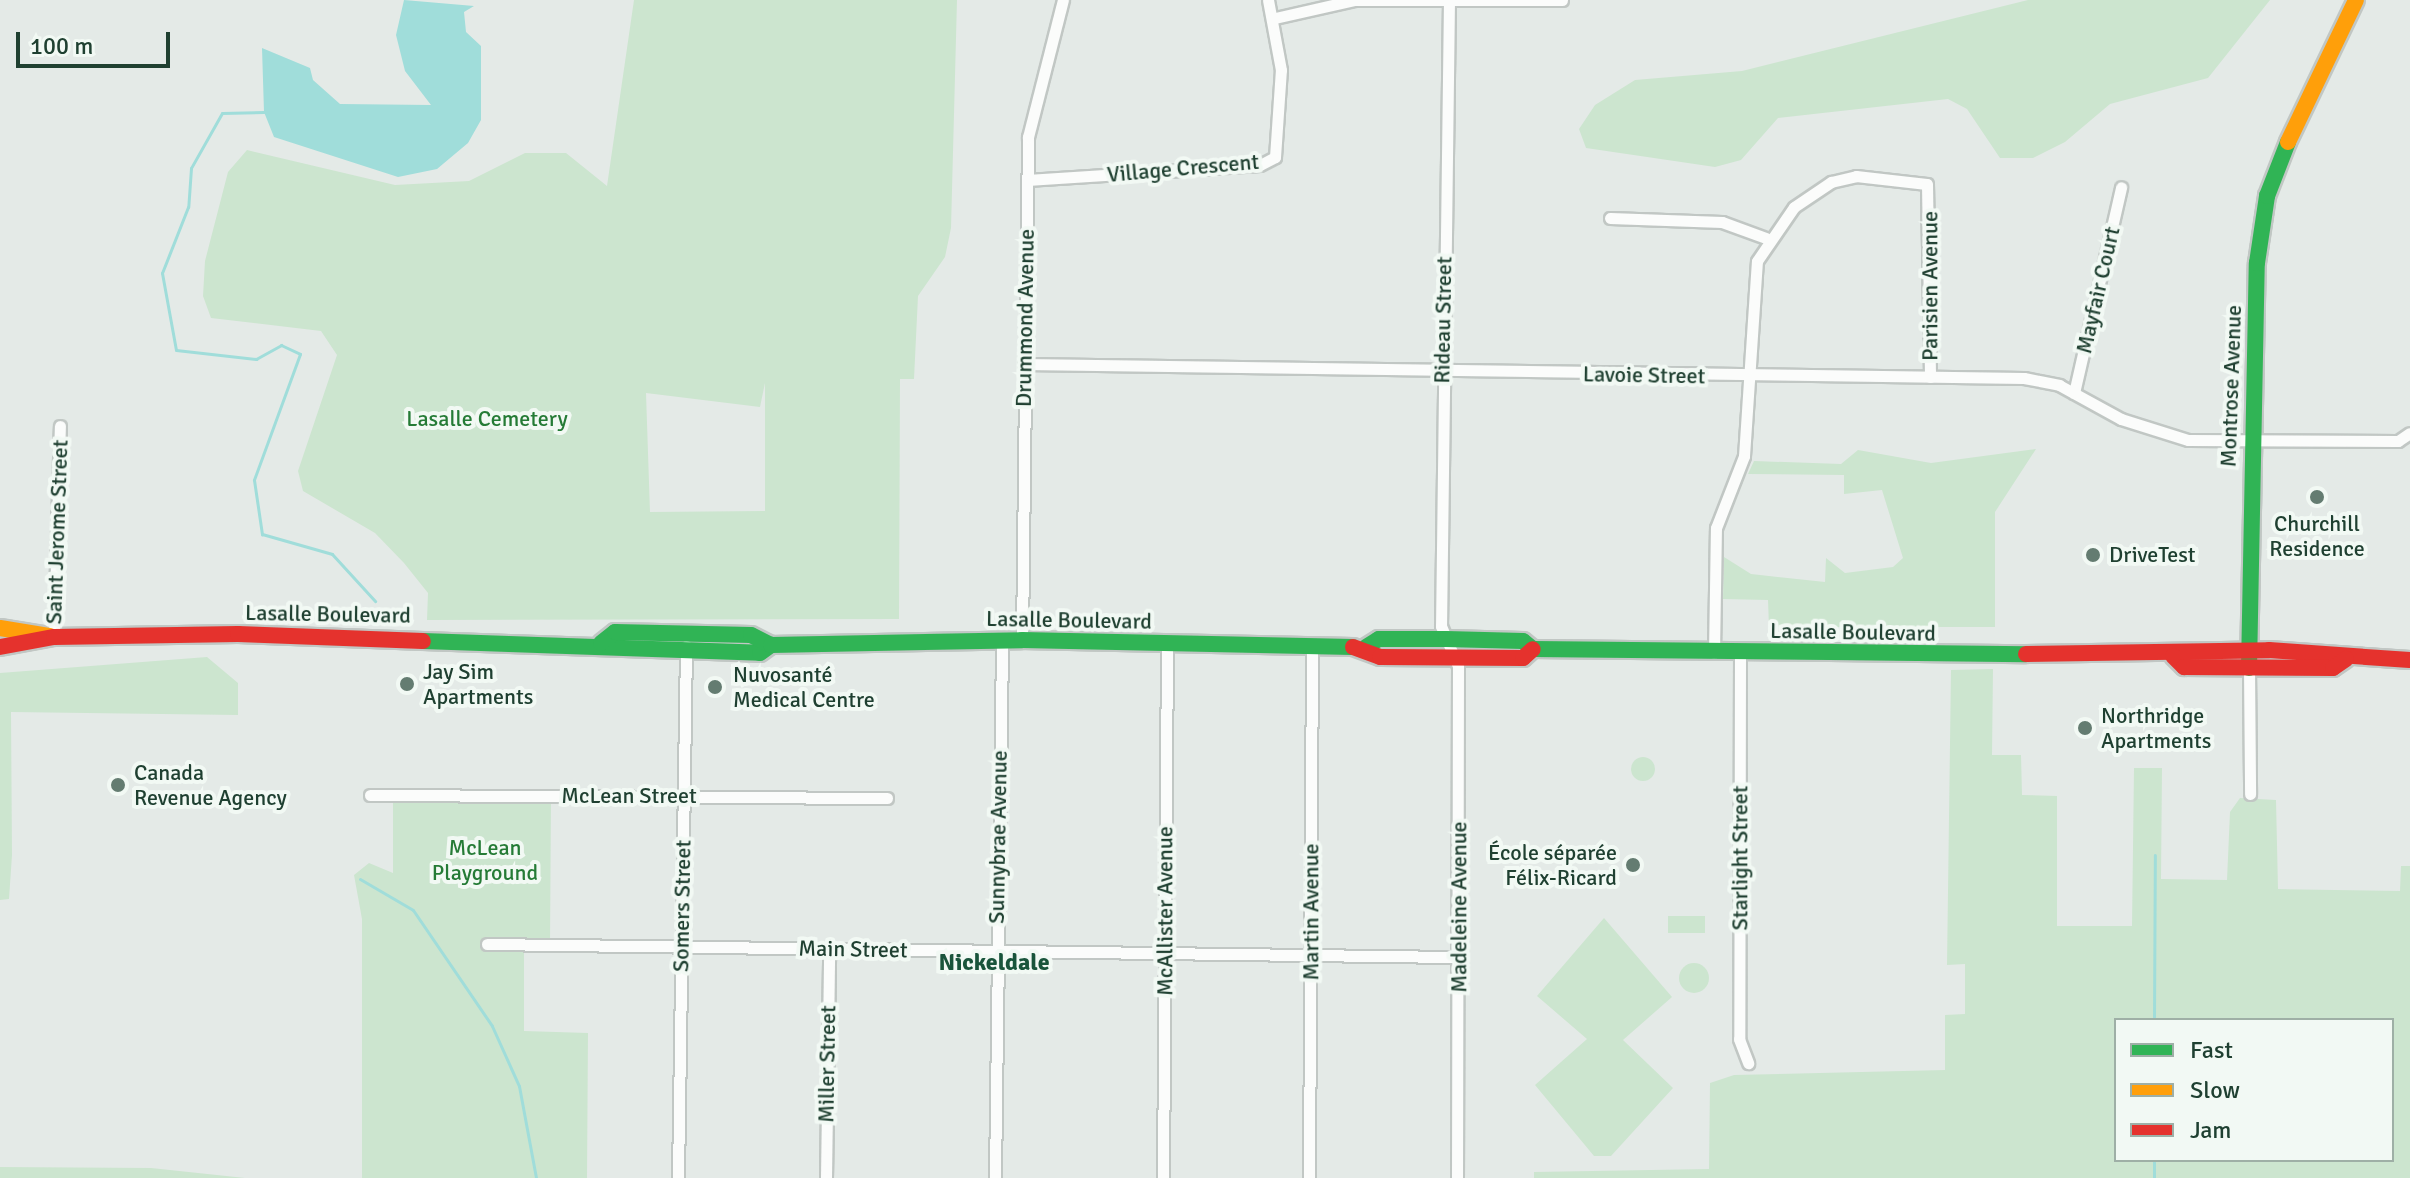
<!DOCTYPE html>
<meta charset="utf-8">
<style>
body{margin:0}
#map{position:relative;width:2410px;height:1178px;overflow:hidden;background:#e4eae7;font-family:Signika,sans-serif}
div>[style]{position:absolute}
.green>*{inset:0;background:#cce5cf}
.round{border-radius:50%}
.water>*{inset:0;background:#a0ddda}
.stream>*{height:3px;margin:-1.5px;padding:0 1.5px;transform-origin:1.5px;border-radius:1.5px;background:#a0ddda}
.roads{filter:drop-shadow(2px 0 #c1c7c4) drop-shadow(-2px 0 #c1c7c4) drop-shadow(0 2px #c1c7c4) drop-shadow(0 -2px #c1c7c4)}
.street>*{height:11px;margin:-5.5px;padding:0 5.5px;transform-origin:5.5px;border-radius:5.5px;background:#fbfcfb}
.fast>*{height:16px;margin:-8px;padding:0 8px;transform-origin:8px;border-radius:8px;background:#30b455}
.slow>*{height:16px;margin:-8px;padding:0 8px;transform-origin:8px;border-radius:8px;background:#ff9f0a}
.jam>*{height:16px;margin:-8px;padding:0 8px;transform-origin:8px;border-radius:8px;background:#e5322d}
.dots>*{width:22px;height:22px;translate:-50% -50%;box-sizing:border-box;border:4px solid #f2f9f4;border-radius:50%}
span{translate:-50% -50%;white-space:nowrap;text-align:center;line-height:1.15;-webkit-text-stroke:8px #f2f9f4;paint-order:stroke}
.street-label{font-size:22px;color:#1f4031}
.park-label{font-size:22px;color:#257b36}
.poi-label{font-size:22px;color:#1f4031}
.left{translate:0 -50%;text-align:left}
.right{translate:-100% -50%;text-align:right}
.neighbourhood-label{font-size:24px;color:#19543b;font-weight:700}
.legend{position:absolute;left:2114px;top:1018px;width:280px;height:144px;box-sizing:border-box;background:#f2f9f4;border:2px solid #9eafa6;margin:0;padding:10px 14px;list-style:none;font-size:24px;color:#1f4031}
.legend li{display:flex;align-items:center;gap:16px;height:40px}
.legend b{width:40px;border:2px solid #9eafa6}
.scale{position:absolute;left:16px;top:32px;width:154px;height:36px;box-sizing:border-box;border:4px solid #1f4031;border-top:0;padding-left:10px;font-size:24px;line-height:28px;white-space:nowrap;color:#1f4031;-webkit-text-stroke:6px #f2f9f4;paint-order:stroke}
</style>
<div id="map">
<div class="green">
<i style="clip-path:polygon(evenodd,634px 0,957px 0,951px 228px,945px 257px,918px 296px,914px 379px,900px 379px,899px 619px,427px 620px,428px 593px,404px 563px,375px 533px,303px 491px,298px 471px,337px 355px,321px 331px,211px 318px,203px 296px,205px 261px,228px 172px,247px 150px,395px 185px,469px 181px,525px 153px,566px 153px,607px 186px,634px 0,765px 383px,765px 511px,650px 512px,646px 393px,760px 407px,765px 383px)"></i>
<i style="clip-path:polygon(2028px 0,2270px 0,2208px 78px,2110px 104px,2065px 142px,2033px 158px,2000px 158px,1967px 109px,1948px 99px,1778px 118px,1741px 160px,1715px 167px,1586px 148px,1579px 129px,1595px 105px,1635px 80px,1742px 71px)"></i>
<i style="clip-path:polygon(2036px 449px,1995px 512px,1995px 627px,1769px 627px,1768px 600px,1723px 599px,1724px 557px,1751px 574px,1825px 582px,1826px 558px,1845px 573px,1893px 567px,1903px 558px,1882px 490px,1844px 494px,1844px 475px,1748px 474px,1754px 461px,1841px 464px,1858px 450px,1931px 463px)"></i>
<i style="clip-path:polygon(207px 657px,238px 683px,238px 715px,11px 712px,12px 855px,9px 899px,0 900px,0 673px)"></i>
<i style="clip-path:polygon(evenodd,1993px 669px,1992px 755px,2021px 755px,2022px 795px,2057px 796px,2057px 926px,2132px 926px,2134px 768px,2162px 768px,2161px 879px,2227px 880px,2230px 812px,2240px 798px,2276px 800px,2278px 889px,2400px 891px,2401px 866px,2410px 866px,2410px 1178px,1534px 1178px,1534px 1172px,1709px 1169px,1710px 1083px,1734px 1075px,1945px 1070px,1945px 1015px,1965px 1014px,1965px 964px,1947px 965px,1951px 670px,1993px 669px,2116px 1020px,2392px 1020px,2392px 1160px,2116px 1160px,2116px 1020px)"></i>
<i class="round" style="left:1631px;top:757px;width:24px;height:24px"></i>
<i style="clip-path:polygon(393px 796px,551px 797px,550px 945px,524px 945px,524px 1031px,588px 1033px,587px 1178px,362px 1178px,362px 919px,354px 875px,369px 863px,393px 873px)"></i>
<i style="clip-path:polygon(1668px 916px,1705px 916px,1705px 933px,1668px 933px)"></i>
<i style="clip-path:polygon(1604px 918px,1672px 997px,1623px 1040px,1673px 1088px,1611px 1156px,1594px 1156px,1535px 1085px,1587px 1039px,1537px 996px)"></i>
<i class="round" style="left:1679px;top:963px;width:30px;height:30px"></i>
<i style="clip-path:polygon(0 1167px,151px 1168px,245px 1178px,0 1178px)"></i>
</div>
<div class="water">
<i style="clip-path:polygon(404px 0,474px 6px,464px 12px,466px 32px,481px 46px,481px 120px,468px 143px,437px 169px,398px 177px,274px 137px,264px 112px,262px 48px,310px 68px,313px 80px,340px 104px,431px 105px,405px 71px,396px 35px)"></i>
</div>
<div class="stream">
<i style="left:264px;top:112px;width:42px;rotate:178.6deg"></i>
<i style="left:222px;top:113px;width:63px;rotate:119.4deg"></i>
<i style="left:191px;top:168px;width:39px;rotate:94deg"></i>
<i style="left:188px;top:207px;width:71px;rotate:111.5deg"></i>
<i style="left:162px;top:273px;width:78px;rotate:79.7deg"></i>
<i style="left:176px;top:350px;width:81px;rotate:6.4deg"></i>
<i style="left:256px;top:359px;width:29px;rotate:-29deg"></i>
<i style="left:281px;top:345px;width:21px;rotate:25deg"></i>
<i style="left:300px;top:354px;width:134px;rotate:110.1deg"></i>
<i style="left:254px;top:480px;width:55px;rotate:81.6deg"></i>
<i style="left:262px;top:534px;width:73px;rotate:15.9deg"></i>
<i style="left:332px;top:554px;width:64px;rotate:47.5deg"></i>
<i style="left:360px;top:879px;width:61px;rotate:30.3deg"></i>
<i style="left:413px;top:910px;width:140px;rotate:55.7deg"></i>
<i style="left:492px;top:1026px;width:66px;rotate:65.8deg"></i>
<i style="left:519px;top:1086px;width:94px;rotate:79.5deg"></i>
<i style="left:2154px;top:1020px;width:165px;rotate:-89.7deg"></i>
<i style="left:2154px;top:1178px;width:18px;rotate:-90deg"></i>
</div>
<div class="roads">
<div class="street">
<i style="left:1449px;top:0;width:626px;rotate:90.73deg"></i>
<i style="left:1441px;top:626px;width:43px;rotate:67deg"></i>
<i style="left:1458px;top:666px;width:512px;rotate:90.11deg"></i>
<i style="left:1275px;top:18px;width:82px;rotate:-12.7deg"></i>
<i style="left:1355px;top:0;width:207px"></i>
<i style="left:1027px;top:180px;width:233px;rotate:-3.7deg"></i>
<i style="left:1260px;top:165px;width:17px;rotate:-28deg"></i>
<i style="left:1275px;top:157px;width:87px;rotate:-86.1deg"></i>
<i style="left:1281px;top:70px;width:71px;rotate:-100.5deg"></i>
<i style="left:1610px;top:218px;width:112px;rotate:2deg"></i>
<i style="left:1722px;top:222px;width:47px;rotate:20deg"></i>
<i style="left:1024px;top:364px;width:1000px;rotate:0.8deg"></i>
<i style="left:2024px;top:378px;width:36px;rotate:11deg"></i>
<i style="left:2059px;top:385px;width:71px;rotate:28.7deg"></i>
<i style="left:2121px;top:419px;width:70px;rotate:17.4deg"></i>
<i style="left:2188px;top:440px;width:210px;rotate:0.3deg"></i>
<i style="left:2398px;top:441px;width:14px;rotate:-34deg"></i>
<i style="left:2074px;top:393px;width:211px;rotate:-77.1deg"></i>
<i style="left:54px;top:637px;width:211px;rotate:-88.4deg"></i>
<i style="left:1022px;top:640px;width:503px;rotate:-89.32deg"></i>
<i style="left:1028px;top:137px;width:141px;rotate:-75.7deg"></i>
<i style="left:1714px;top:653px;width:125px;rotate:-89.1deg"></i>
<i style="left:1716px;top:528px;width:77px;rotate:-68.7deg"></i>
<i style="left:1744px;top:456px;width:195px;rotate:-86.2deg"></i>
<i style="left:1757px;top:261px;width:65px;rotate:-55.6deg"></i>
<i style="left:1794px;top:207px;width:45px;rotate:-34deg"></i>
<i style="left:1831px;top:182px;width:26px;rotate:-13deg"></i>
<i style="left:1856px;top:176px;width:71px;rotate:6.4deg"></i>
<i style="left:1927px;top:184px;width:193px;rotate:89.1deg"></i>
<i style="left:1740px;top:653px;width:386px;rotate:90.1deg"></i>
<i style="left:1739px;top:1039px;width:26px;rotate:69deg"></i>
<i style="left:2249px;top:668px;width:126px;rotate:89.5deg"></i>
<i style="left:370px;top:795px;width:517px;rotate:0.33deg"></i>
<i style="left:487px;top:944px;width:972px;rotate:0.77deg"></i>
<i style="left:678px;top:1178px;width:532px;rotate:-89.14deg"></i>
<i style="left:826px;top:1178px;width:229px;rotate:-89.2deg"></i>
<i style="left:995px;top:1178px;width:538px;rotate:-89.25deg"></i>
<i style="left:1163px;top:1178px;width:535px;rotate:-89.57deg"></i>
<i style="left:1309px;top:1178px;width:531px;rotate:-89.68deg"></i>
</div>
<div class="fast">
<i style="left:423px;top:641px;width:337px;rotate:2deg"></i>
<i style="left:760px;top:653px;width:14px;rotate:-36deg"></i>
<i style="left:601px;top:643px;width:18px;rotate:-38deg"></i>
<i style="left:615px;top:632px;width:136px;rotate:1.3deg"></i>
<i style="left:751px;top:635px;width:22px;rotate:27deg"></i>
<i style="left:771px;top:645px;width:251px;rotate:-1.1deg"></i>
<i style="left:1022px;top:640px;width:331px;rotate:1.2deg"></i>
<i style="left:1366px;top:647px;width:15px;rotate:-32deg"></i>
<i style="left:1379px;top:639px;width:67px"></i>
<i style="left:1446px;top:639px;width:77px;rotate:1.5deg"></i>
<i style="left:1523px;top:641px;width:13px;rotate:39deg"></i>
<i style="left:1533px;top:649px;width:493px;rotate:0.6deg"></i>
<i style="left:2249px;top:668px;width:405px;rotate:-88.9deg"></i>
<i style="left:2257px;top:263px;width:68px;rotate:-81.5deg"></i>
<i style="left:2267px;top:196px;width:58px;rotate:-68.7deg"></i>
</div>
<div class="slow">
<i style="left:2288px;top:142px;width:157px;rotate:-64.4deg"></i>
<i style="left:0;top:628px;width:51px;rotate:9.1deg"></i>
</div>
<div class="jam">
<i style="left:0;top:647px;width:55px;rotate:-10.5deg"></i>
<i style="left:54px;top:637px;width:184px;rotate:-0.9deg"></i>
<i style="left:238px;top:634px;width:185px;rotate:2.2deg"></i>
<i style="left:1353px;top:647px;width:29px;rotate:20deg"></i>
<i style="left:1380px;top:657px;width:143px;rotate:0.4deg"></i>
<i style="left:1523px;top:658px;width:13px;rotate:-42deg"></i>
<i style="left:2026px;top:654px;width:243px;rotate:-0.9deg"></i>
<i style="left:2269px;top:650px;width:141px;rotate:4.1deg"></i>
<i style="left:2173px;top:656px;width:16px;rotate:45deg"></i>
<i style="left:2184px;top:667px;width:149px;rotate:0.4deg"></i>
<i style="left:2333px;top:668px;width:16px;rotate:-35deg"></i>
</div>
</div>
<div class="dots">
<i style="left:2317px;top:497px;background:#647c71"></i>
<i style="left:2093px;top:555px;background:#647c71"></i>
<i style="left:407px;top:684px;background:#647c71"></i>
<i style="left:715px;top:687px;background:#647c71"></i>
<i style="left:2085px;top:728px;background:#647c71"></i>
<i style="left:118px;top:785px;background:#647c71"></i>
<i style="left:1633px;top:865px;background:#647c71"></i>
</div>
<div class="street-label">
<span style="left:1183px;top:168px;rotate:-5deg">Village Crescent</span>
<span style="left:1930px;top:286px;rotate:-90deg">Parisien Avenue</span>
<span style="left:2098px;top:290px;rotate:-77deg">Mayfair Court</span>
<span style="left:1025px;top:318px;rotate:-89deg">Drummond Avenue</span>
<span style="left:1443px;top:320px;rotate:-89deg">Rideau Street</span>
<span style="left:1644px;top:375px;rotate:1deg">Lavoie Street</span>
<span style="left:2231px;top:386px;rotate:-88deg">Montrose Avenue</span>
<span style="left:57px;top:532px;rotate:-88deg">Saint Jerome Street</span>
<span style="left:328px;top:614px;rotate:1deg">Lasalle Boulevard</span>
<span style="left:1069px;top:620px;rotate:1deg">Lasalle Boulevard</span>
<span style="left:1853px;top:632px;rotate:1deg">Lasalle Boulevard</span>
<span style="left:629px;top:796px">McLean Street</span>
<span style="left:998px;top:837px;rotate:-89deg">Sunnybrae Avenue</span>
<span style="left:1740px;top:858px;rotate:-90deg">Starlight Street</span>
<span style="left:682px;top:906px;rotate:-89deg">Somers Street</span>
<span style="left:1459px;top:907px;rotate:-90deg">Madeleine Avenue</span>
<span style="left:1165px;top:911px;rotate:-90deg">McAllister Avenue</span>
<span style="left:1311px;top:912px;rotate:-90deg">Martin Avenue</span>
<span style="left:853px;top:949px;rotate:1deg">Main Street</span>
<span style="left:827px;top:1064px;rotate:-89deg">Miller Street</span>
</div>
<div class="park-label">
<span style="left:487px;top:419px">Lasalle Cemetery</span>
<span style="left:485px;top:860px">McLean<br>Playground</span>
</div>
<div class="poi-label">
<span style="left:2317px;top:536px">Churchill<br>Residence</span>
<span class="left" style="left:2109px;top:555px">DriveTest</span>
<span class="left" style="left:423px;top:684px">Jay Sim<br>Apartments</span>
<span class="left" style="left:733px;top:687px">Nuvosanté<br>Medical Centre</span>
<span class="left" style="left:2101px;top:728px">Northridge<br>Apartments</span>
<span class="left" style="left:134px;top:785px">Canada<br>Revenue Agency</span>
<span class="right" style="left:1617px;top:865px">École séparée<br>Félix-Ricard</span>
</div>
<div class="neighbourhood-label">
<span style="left:994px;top:963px">Nickeldale</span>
</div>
<ul class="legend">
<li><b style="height:10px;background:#30b455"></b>Fast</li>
<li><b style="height:10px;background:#ff9f0a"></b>Slow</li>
<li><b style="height:10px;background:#e5322d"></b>Jam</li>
</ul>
<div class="scale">100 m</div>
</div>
